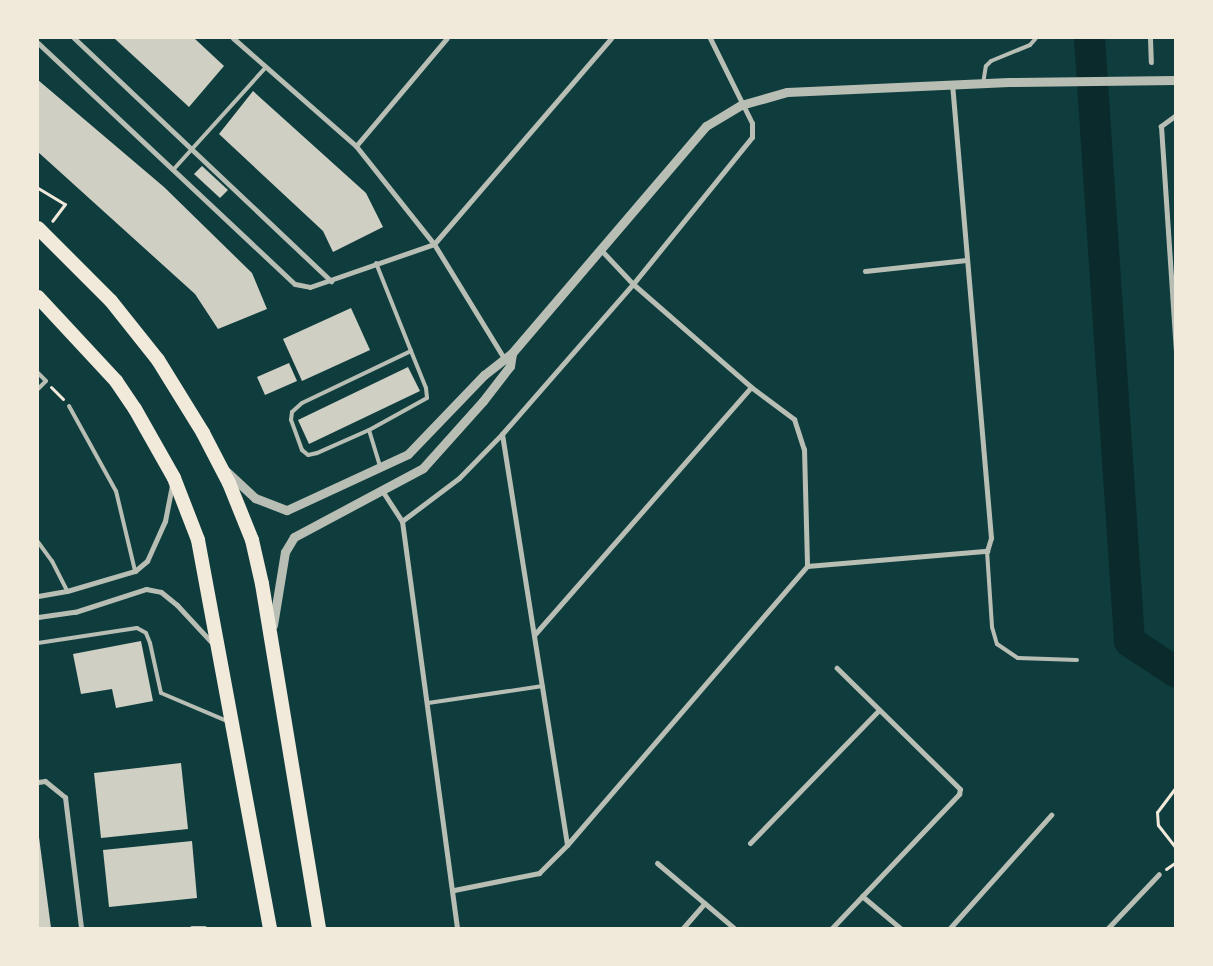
<!DOCTYPE html>
<style>
body{margin:0}
#map{position:relative;width:1213px;height:966px;overflow:hidden;background:#0f3d3e;font-family:Literata,serif}
div>[style]{position:absolute}
.river>*{height:31px;margin:-15.5px;padding:0 15.5px;transform-origin:15.5px;border-radius:15.5px;background:#0a2a2b}
.building>*{inset:0;background:#cfcfc3}
.path>*{height:3px;margin:-1.5px;padding:0 1.5px;transform-origin:1.5px;border-radius:1.5px;background:#f1e9da}
.service>*{height:4px;margin:-2px;padding:0 2px;transform-origin:2px;border-radius:2px;background:#b8beb3}
.minor>*{height:5px;margin:-2.5px;padding:0 2.5px;transform-origin:2.5px;border-radius:2.5px;background:#b8beb3}
.tertiary>*{height:9px;margin:-4.5px;padding:0 4.5px;transform-origin:4.5px;border-radius:4.5px;background:#b8beb3}
.trunk>*{height:14px;margin:-7px;padding:0 7px;transform-origin:7px;border-radius:7px;background:#f1e9da}
span{translate:-50% -50%;white-space:nowrap;text-align:center;line-height:1.15;-webkit-text-stroke:4px #f1e9da;paint-order:stroke}
.frame{position:absolute;inset:0;border:39px solid #f1e9da;pointer-events:none}
</style>
<div id="map">
<div class="river">
<i style="left:1089px;top:38px;width:604px;rotate:86.2deg"></i>
<i style="left:1129px;top:641px;width:56px;rotate:33.4deg"></i>
</div>
<div class="building">
<i style="clip-path:polygon(114px 38px,194px 38px,224px 66px,189px 107px)"></i>
<i style="clip-path:polygon(38px 80px,164px 187px,252px 273px,267px 309px,218px 329px,195px 294px,38px 152px)"></i>
<i style="clip-path:polygon(253px 91px,366px 193px,383px 227px,333px 252px,323px 231px,219px 134px)"></i>
<i style="clip-path:polygon(202px 166px,228px 190px,220px 198px,194px 174px)"></i>
<i style="clip-path:polygon(351px 308px,370px 350px,302px 381px,283px 339px)"></i>
<i style="clip-path:polygon(289px 363px,297px 381px,265px 395px,257px 377px)"></i>
<i style="clip-path:polygon(408px 367px,420px 391px,309px 444px,298px 420px)"></i>
<i style="clip-path:polygon(141px 641px,153px 701px,116px 708px,112px 689px,81px 694px,73px 654px)"></i>
<i style="clip-path:polygon(181px 763px,188px 829px,101px 838px,94px 773px)"></i>
<i style="clip-path:polygon(39px 837px,51px 928px,38px 928px)"></i>
<i style="clip-path:polygon(192px 841px,197px 898px,109px 907px,103px 850px)"></i>
</div>
<div class="path">
<i style="left:38px;top:188px;width:31px;rotate:31deg"></i>
<i style="left:65px;top:204px;width:21px;rotate:127deg"></i>
<i style="left:51px;top:387px;width:17px;rotate:45deg"></i>
<i style="left:1176px;top:787px;width:31px;rotate:127deg"></i>
<i style="left:1157px;top:812px;width:13px;rotate:86deg"></i>
<i style="left:1158px;top:825px;width:29px;rotate:52deg"></i>
<i style="left:1166px;top:869px;width:12px;rotate:-35deg"></i>
</div>
<div class="service">
<i style="left:983px;top:84px;width:18px;rotate:-81deg"></i>
<i style="left:986px;top:66px;width:7px;rotate:-45deg"></i>
<i style="left:991px;top:61px;width:42px;rotate:-22.3deg"></i>
<i style="left:1030px;top:45px;width:9px;rotate:-49deg"></i>
<i style="left:173px;top:170px;width:139px;rotate:-47.9deg"></i>
<i style="left:376px;top:263px;width:95px;rotate:68.3deg"></i>
<i style="left:411px;top:351px;width:40px;rotate:68deg"></i>
<i style="left:426px;top:388px;width:10px;rotate:84deg"></i>
<i style="left:427px;top:398px;width:66px;rotate:151.1deg"></i>
<i style="left:369px;top:430px;width:57px;rotate:156.1deg"></i>
<i style="left:317px;top:453px;width:9px;rotate:167deg"></i>
<i style="left:308px;top:455px;width:8px;rotate:-140deg"></i>
<i style="left:302px;top:450px;width:32px;rotate:-110deg"></i>
<i style="left:291px;top:420px;width:8px;rotate:-83deg"></i>
<i style="left:292px;top:412px;width:13px;rotate:-42deg"></i>
<i style="left:302px;top:403px;width:121px;rotate:-25.5deg"></i>
<i style="left:38px;top:373px;width:11px;rotate:45deg"></i>
<i style="left:46px;top:381px;width:11px;rotate:135deg"></i>
<i style="left:69px;top:406px;width:97px;rotate:61.1deg"></i>
<i style="left:116px;top:491px;width:82px;rotate:76.6deg"></i>
<i style="left:369px;top:430px;width:39px;rotate:73deg"></i>
<i style="left:38px;top:542px;width:24px;rotate:54deg"></i>
<i style="left:52px;top:561px;width:34px;rotate:63deg"></i>
<i style="left:987px;top:551px;width:76px;rotate:86.2deg"></i>
<i style="left:992px;top:627px;width:18px;rotate:74deg"></i>
<i style="left:997px;top:644px;width:25px;rotate:34deg"></i>
<i style="left:1018px;top:658px;width:59px;rotate:1.9deg"></i>
<i style="left:38px;top:643px;width:100px;rotate:-8.6deg"></i>
<i style="left:137px;top:628px;width:10px;rotate:29deg"></i>
<i style="left:146px;top:633px;width:11px;rotate:68deg"></i>
<i style="left:150px;top:643px;width:51px;rotate:77.6deg"></i>
<i style="left:161px;top:693px;width:72px;rotate:23deg"></i>
<i style="left:428px;top:703px;width:116px;rotate:-8.4deg"></i>
<i style="left:192px;top:928px;width:13px"></i>
</div>
<div class="minor">
<i style="left:74px;top:38px;width:354px;rotate:43.4deg"></i>
<i style="left:233px;top:38px;width:164px;rotate:41.3deg"></i>
<i style="left:356px;top:146px;width:125px;rotate:51.5deg"></i>
<i style="left:434px;top:244px;width:136px;rotate:58.5deg"></i>
<i style="left:1150px;top:38px;width:24px;rotate:88deg"></i>
<i style="left:38px;top:43px;width:352px;rotate:43.2deg"></i>
<i style="left:295px;top:284px;width:15px;rotate:11deg"></i>
<i style="left:310px;top:287px;width:131px;rotate:-19.1deg"></i>
<i style="left:434px;top:244px;width:272px;rotate:-49.3deg"></i>
<i style="left:1176px;top:115px;width:19px;rotate:144deg"></i>
<i style="left:1161px;top:126px;width:225px;rotate:86.2deg"></i>
<i style="left:356px;top:146px;width:141px;rotate:-49.9deg"></i>
<i style="left:601px;top:250px;width:47px;rotate:46.7deg"></i>
<i style="left:633px;top:284px;width:157px;rotate:41.1deg"></i>
<i style="left:751px;top:387px;width:54px;rotate:36.7deg"></i>
<i style="left:794px;top:419px;width:32px;rotate:72deg"></i>
<i style="left:804px;top:449px;width:117px;rotate:88.5deg"></i>
<i style="left:865px;top:271px;width:102px;rotate:-6.2deg"></i>
<i style="left:502px;top:434px;width:416px;rotate:81deg"></i>
<i style="left:383px;top:492px;width:35px;rotate:57deg"></i>
<i style="left:402px;top:521px;width:411px;rotate:82.3deg"></i>
<i style="left:402px;top:521px;width:71px;rotate:-37deg"></i>
<i style="left:459px;top:478px;width:62px;rotate:-45.7deg"></i>
<i style="left:502px;top:434px;width:199px;rotate:-48.9deg"></i>
<i style="left:633px;top:284px;width:189px;rotate:-51deg"></i>
<i style="left:752px;top:137px;width:14px;rotate:-90deg"></i>
<i style="left:752px;top:123px;width:95px;rotate:-116.3deg"></i>
<i style="left:38px;top:596px;width:29px;rotate:-10deg"></i>
<i style="left:67px;top:591px;width:71px;rotate:-16.4deg"></i>
<i style="left:135px;top:571px;width:16px;rotate:-40deg"></i>
<i style="left:147px;top:561px;width:44px;rotate:-65.8deg"></i>
<i style="left:165px;top:521px;width:36px;rotate:-79deg"></i>
<i style="left:38px;top:617px;width:37px;rotate:-8deg"></i>
<i style="left:75px;top:612px;width:75px;rotate:-17.9deg"></i>
<i style="left:146px;top:589px;width:15px;rotate:11deg"></i>
<i style="left:161px;top:592px;width:21px;rotate:39deg"></i>
<i style="left:177px;top:605px;width:54px;rotate:47.2deg"></i>
<i style="left:535px;top:634px;width:328px;rotate:-48.8deg"></i>
<i style="left:38px;top:782px;width:7px;rotate:-8deg"></i>
<i style="left:45px;top:781px;width:26px;rotate:39deg"></i>
<i style="left:65px;top:797px;width:132px;rotate:83deg"></i>
<i style="left:750px;top:843px;width:185px;rotate:-45.9deg"></i>
<i style="left:657px;top:863px;width:101px;rotate:40.2deg"></i>
<i style="left:454px;top:890px;width:87px;rotate:-11.3deg"></i>
<i style="left:539px;top:873px;width:40px;rotate:-45deg"></i>
<i style="left:567px;top:845px;width:368px;rotate:-49.3deg"></i>
<i style="left:807px;top:566px;width:181px;rotate:-4.8deg"></i>
<i style="left:987px;top:551px;width:14px;rotate:-73deg"></i>
<i style="left:991px;top:538px;width:455px;rotate:-94.9deg"></i>
<i style="left:862px;top:896px;width:50px;rotate:40.1deg"></i>
<i style="left:683px;top:928px;width:33px;rotate:-49deg"></i>
<i style="left:832px;top:928px;width:185px;rotate:-46.5deg"></i>
<i style="left:959px;top:794px;width:5px;rotate:-79deg"></i>
<i style="left:960px;top:789px;width:173px;rotate:-135.5deg"></i>
<i style="left:950px;top:928px;width:152px;rotate:-48.2deg"></i>
<i style="left:1108px;top:928px;width:74px;rotate:-46.6deg"></i>
</div>
<div class="tertiary">
<i style="left:226px;top:471px;width:40px;rotate:43deg"></i>
<i style="left:255px;top:498px;width:34px;rotate:21deg"></i>
<i style="left:287px;top:510px;width:133px;rotate:-24.8deg"></i>
<i style="left:408px;top:454px;width:110px;rotate:-46.1deg"></i>
<i style="left:484px;top:375px;width:36px;rotate:-38deg"></i>
<i style="left:512px;top:353px;width:299px;rotate:-49.5deg"></i>
<i style="left:706px;top:126px;width:41px;rotate:-31deg"></i>
<i style="left:741px;top:105px;width:48px;rotate:-15.8deg"></i>
<i style="left:787px;top:92px;width:222px;rotate:-2.6deg"></i>
<i style="left:1009px;top:82px;width:167px;rotate:-0.7deg"></i>
<i style="left:273px;top:625px;width:74px;rotate:-80.7deg"></i>
<i style="left:285px;top:552px;width:17px;rotate:-59deg"></i>
<i style="left:294px;top:537px;width:146px;rotate:-28.1deg"></i>
<i style="left:423px;top:468px;width:90px;rotate:-48.2deg"></i>
<i style="left:483px;top:401px;width:44px;rotate:-52.4deg"></i>
<i style="left:510px;top:366px;width:13px;rotate:-81deg"></i>
</div>
<div class="trunk">
<i style="left:38px;top:228px;width:103px;rotate:45deg"></i>
<i style="left:111px;top:301px;width:75px;rotate:51.5deg"></i>
<i style="left:158px;top:360px;width:86px;rotate:58.3deg"></i>
<i style="left:203px;top:433px;width:56px;rotate:62.5deg"></i>
<i style="left:229px;top:483px;width:61px;rotate:68deg"></i>
<i style="left:252px;top:540px;width:45px;rotate:77.2deg"></i>
<i style="left:262px;top:584px;width:349px;rotate:80.6deg"></i>
<i style="left:38px;top:297px;width:115px;rotate:47.1deg"></i>
<i style="left:116px;top:381px;width:34px;rotate:56deg"></i>
<i style="left:135px;top:409px;width:79px;rotate:60.5deg"></i>
<i style="left:174px;top:478px;width:66px;rotate:68.8deg"></i>
<i style="left:198px;top:540px;width:395px;rotate:79.5deg"></i>
</div>
<div class="frame"></div>
</div>
